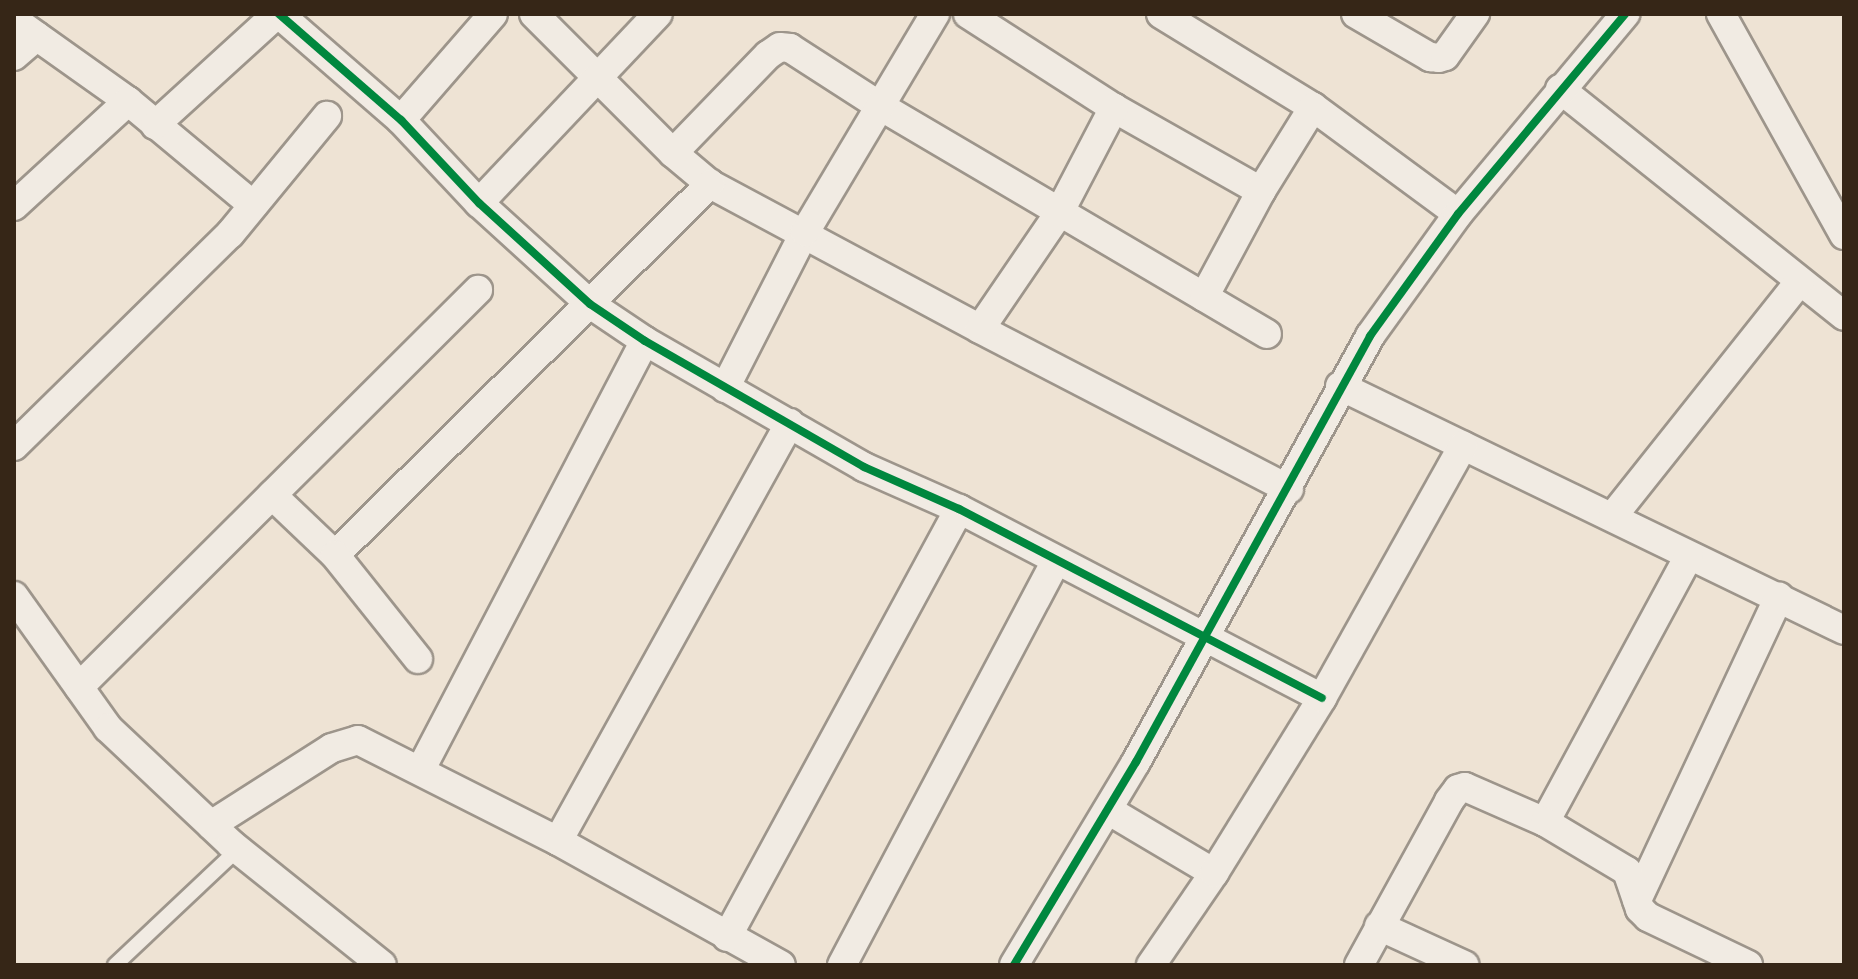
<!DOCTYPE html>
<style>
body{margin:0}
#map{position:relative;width:1858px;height:979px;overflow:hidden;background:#eee3d4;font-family:"Sorts Mill Goudy",serif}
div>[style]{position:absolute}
.roads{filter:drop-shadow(2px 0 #9d958b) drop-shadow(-2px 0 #9d958b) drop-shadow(0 2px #9d958b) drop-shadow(0 -2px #9d958b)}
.service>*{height:14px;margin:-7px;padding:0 7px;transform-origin:7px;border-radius:7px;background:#f1ebe3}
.minor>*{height:28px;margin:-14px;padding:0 14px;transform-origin:14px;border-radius:14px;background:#f1ebe3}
.cycleway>*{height:8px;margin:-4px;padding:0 4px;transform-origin:4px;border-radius:4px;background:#00873e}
span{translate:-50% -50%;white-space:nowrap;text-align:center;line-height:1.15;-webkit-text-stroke:7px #faeedd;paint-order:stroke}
.frame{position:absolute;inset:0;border:16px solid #362617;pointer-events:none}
</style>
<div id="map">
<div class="roads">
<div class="service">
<i style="left:115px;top:965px;width:169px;rotate:-43.3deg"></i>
</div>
<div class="minor">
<i style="left:279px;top:14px;width:162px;rotate:41deg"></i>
<i style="left:401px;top:120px;width:114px;rotate:46.8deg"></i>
<i style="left:479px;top:203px;width:150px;rotate:42.3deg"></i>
<i style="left:590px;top:304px;width:66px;rotate:33.9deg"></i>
<i style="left:645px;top:341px;width:253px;rotate:29.9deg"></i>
<i style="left:864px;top:467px;width:104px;rotate:23.9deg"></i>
<i style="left:959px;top:509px;width:409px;rotate:27.5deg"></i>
<i style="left:534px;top:14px;width:197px;rotate:45deg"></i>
<i style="left:673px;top:153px;width:48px;rotate:40deg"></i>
<i style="left:710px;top:184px;width:306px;rotate:28.2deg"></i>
<i style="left:980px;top:329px;width:348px;rotate:27.4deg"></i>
<i style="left:968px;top:14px;width:174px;rotate:32.8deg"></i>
<i style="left:1114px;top:108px;width:169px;rotate:29.5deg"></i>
<i style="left:1161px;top:14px;width:178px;rotate:31.5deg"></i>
<i style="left:1313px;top:107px;width:180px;rotate:36.4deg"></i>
<i style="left:1356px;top:14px;width:86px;rotate:30.2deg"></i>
<i style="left:1430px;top:57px;width:9px;rotate:6deg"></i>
<i style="left:1439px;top:58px;width:6px;rotate:-18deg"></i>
<i style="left:1445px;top:56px;width:52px;rotate:-54.5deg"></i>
<i style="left:1721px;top:14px;width:253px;rotate:60.9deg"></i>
<i style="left:14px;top:20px;width:140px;rotate:35.4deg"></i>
<i style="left:128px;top:101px;width:163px;rotate:39.8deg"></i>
<i style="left:14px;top:56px;width:30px;rotate:-41deg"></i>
<i style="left:1560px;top:89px;width:364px;rotate:38.6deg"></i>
<i style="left:401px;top:120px;width:140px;rotate:-49deg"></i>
<i style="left:155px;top:125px;width:165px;rotate:-42.3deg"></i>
<i style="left:673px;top:153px;width:136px;rotate:-45.9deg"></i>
<i style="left:768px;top:55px;width:14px;rotate:-34deg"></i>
<i style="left:780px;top:47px;width:10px;rotate:6deg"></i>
<i style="left:790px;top:48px;width:107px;rotate:32.8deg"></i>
<i style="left:880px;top:106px;width:449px;rotate:30.5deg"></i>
<i style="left:479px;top:203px;width:260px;rotate:-46.6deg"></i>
<i style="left:14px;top:206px;width:155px;rotate:-42.6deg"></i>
<i style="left:1204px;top:297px;width:120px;rotate:-61.7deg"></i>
<i style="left:1261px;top:191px;width:99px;rotate:-58.2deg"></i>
<i style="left:980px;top:329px;width:140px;rotate:-55.7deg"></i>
<i style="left:1059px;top:213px;width:119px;rotate:-62.4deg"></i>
<i style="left:1340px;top:386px;width:560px;rotate:25.83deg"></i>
<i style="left:725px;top:388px;width:175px;rotate:-62.9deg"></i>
<i style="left:805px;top:232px;width:254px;rotate:-59.2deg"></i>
<i style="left:14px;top:446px;width:303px;rotate:-44.5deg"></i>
<i style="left:230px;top:234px;width:153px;rotate:-50.6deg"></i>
<i style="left:272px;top:495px;width:87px;rotate:43.6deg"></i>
<i style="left:335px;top:555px;width:528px;rotate:-44.69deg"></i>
<i style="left:1613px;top:516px;width:300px;rotate:-51.5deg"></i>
<i style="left:335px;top:555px;width:133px;rotate:51.4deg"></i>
<i style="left:14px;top:596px;width:162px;rotate:54.5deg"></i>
<i style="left:108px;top:728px;width:169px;rotate:43.3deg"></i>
<i style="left:231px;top:844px;width:193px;rotate:38.7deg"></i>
<i style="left:79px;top:687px;width:563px;rotate:-44.86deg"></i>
<i style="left:421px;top:769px;width:483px;rotate:-62.4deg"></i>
<i style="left:1108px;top:810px;width:123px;rotate:30.7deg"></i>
<i style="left:1545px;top:822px;width:302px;rotate:-61.6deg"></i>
<i style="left:211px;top:825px;width:143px;rotate:-32.5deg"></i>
<i style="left:332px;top:748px;width:27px;rotate:-17deg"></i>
<i style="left:358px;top:740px;width:224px;rotate:26.8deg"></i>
<i style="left:558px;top:841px;width:255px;rotate:29.1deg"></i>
<i style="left:558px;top:841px;width:478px;rotate:-61deg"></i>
<i style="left:1637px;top:900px;width:335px;rotate:-64.9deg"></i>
<i style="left:1379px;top:926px;width:94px;rotate:24.6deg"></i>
<i style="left:727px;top:937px;width:487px;rotate:-61.5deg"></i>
<i style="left:842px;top:965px;width:457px;rotate:-62.1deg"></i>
<i style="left:1014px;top:965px;width:237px;rotate:-59deg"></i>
<i style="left:1136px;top:762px;width:486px;rotate:-61.2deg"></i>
<i style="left:1370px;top:336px;width:150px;rotate:-54.2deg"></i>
<i style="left:1458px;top:214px;width:261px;rotate:-50.1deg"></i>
<i style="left:1151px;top:965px;width:112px;rotate:-55.6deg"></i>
<i style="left:1214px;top:873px;width:206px;rotate:-58.3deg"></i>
<i style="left:1322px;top:698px;width:289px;rotate:-60.8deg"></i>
<i style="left:1359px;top:965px;width:187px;rotate:-61.2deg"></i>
<i style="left:1449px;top:801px;width:15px;rotate:-53deg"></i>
<i style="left:1458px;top:789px;width:7px;rotate:-16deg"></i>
<i style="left:1465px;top:787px;width:87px;rotate:23.6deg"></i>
<i style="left:1545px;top:822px;width:96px;rotate:30.9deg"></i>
<i style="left:1627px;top:871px;width:40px;rotate:71.1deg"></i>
<i style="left:1640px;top:909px;width:11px;rotate:45deg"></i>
<i style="left:1648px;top:917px;width:111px;rotate:25.6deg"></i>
</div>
</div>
<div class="cycleway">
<i style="left:279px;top:14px;width:162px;rotate:41deg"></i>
<i style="left:401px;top:120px;width:114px;rotate:46.8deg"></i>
<i style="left:479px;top:203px;width:150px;rotate:42.3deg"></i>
<i style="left:590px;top:304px;width:66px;rotate:33.9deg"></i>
<i style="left:645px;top:341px;width:253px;rotate:29.9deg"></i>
<i style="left:864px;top:467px;width:104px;rotate:23.9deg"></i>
<i style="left:959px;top:509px;width:409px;rotate:27.5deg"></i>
<i style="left:1014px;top:965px;width:237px;rotate:-59deg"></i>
<i style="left:1136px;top:762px;width:486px;rotate:-61.2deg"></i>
<i style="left:1370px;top:336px;width:150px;rotate:-54.2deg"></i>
<i style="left:1458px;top:214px;width:261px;rotate:-50.1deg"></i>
</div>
<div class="frame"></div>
</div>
